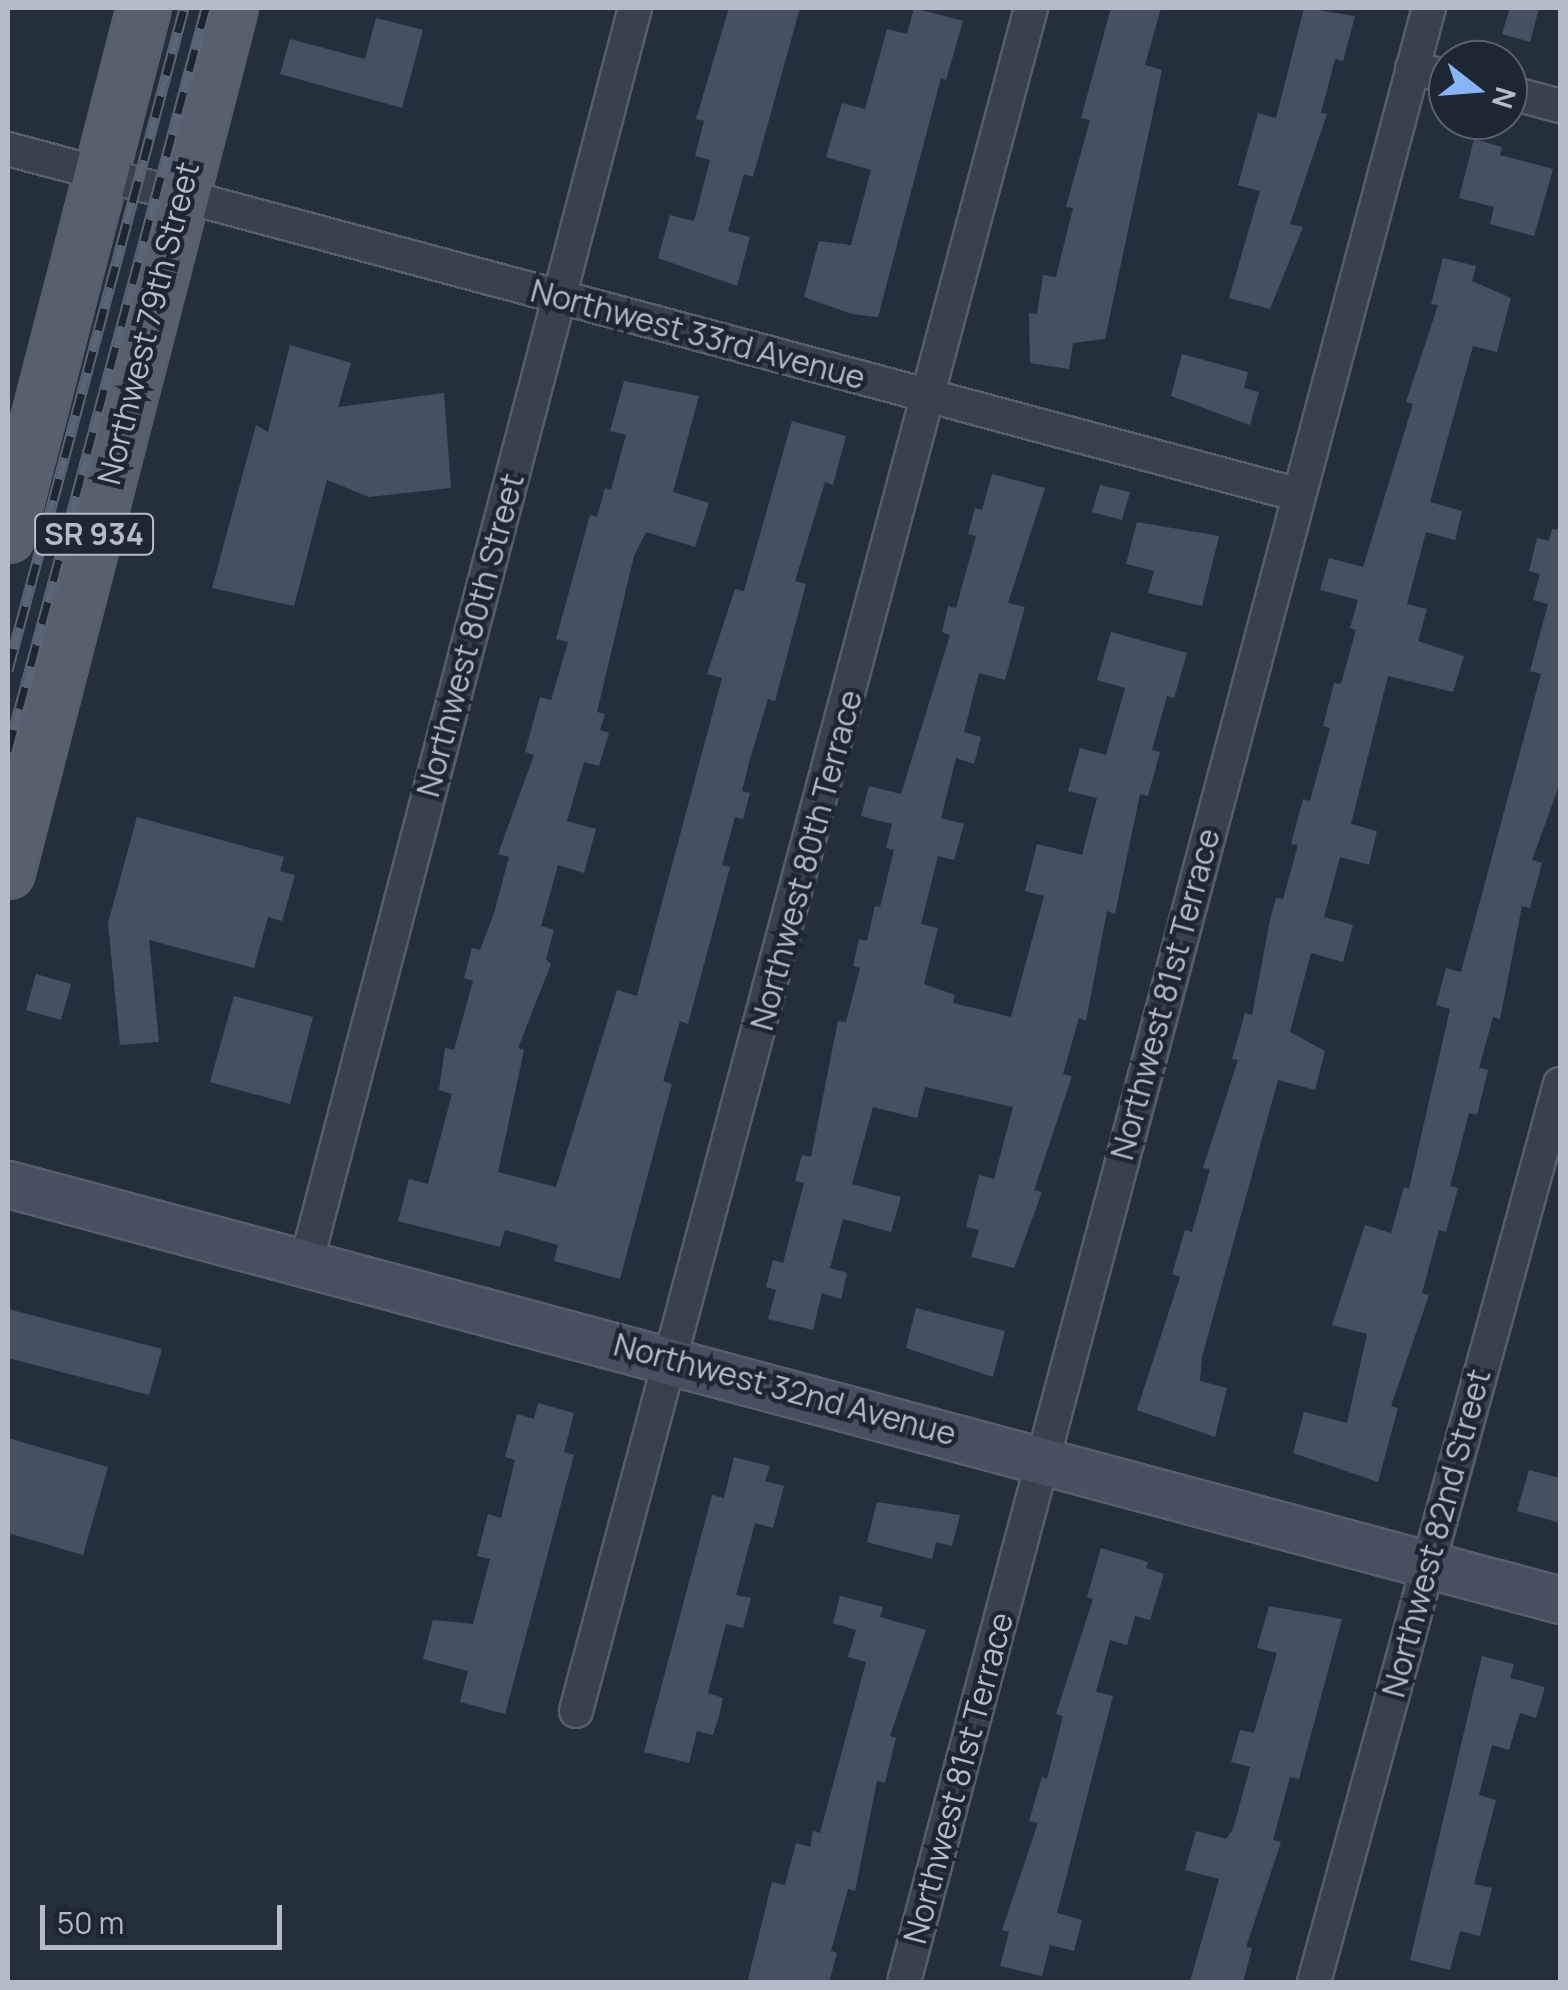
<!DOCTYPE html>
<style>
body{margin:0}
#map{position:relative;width:1568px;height:1990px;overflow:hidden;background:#242f3e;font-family:Manrope,sans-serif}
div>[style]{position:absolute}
.building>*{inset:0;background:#455162}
.roads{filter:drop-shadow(2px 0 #565f6c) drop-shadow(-2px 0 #565f6c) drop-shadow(0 2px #565f6c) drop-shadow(0 -2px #565f6c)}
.street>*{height:32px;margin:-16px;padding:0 16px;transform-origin:16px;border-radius:16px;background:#38414e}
.secondary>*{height:45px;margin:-22.5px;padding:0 22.5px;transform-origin:22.5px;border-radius:22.5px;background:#465061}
.primary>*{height:52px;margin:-26px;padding:0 26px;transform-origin:26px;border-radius:26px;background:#56606e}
.rail>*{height:11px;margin-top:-5.5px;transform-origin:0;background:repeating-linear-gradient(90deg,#1d2633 0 22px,#5a6575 0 44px);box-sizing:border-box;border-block:2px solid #5a6575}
span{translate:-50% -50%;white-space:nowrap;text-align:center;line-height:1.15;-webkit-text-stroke:9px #1d2633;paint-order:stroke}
.shield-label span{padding:2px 8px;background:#1d2633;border:2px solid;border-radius:8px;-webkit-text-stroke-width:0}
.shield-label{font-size:30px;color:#b4bcc9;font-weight:700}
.street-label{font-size:32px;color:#b4bcc9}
.frame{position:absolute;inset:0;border:10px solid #b4bcc9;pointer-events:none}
.north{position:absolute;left:1428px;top:40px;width:100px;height:100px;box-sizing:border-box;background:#1d2633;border:2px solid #59626f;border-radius:50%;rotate:107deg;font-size:28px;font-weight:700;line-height:40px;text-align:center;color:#b4bcc9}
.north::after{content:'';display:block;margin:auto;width:35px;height:45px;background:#8ab4f8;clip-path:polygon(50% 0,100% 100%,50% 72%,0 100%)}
.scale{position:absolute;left:40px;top:1905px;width:242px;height:45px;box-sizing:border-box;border:5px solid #b4bcc9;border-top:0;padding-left:12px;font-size:30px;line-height:35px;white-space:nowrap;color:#b4bcc9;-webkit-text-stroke:8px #1d2633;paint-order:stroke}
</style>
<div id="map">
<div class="building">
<i style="clip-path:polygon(729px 8px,800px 8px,753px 177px,744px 174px,728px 231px,750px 237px,737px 286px,658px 258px,670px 215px,694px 221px,710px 160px,695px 156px,704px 121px,696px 119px)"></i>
<i style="clip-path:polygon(914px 8px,963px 21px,946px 80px,941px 78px,878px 317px,852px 314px,804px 297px,819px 241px,851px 245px,871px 170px,826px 157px,842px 103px,865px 109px,887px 29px,907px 34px)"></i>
<i style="clip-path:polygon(1111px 8px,1161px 8px,1145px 65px,1162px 70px,1105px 339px,1073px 343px,1069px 369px,1030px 363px,1029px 313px,1037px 314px,1043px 275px,1056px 277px,1073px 208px,1066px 207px,1090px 120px,1081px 118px)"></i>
<i style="clip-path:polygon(1304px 8px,1355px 16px,1343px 61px,1335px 59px,1321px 113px,1327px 114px,1290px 224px,1303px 227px,1270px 309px,1229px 298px,1260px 191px,1238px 185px,1258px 113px,1276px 118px)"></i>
<i style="clip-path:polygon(1510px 8px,1539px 8px,1530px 42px,1502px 34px)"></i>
<i style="clip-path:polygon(376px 18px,423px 30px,402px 108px,280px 74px,290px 39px,365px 59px)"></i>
<i style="clip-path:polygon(1474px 139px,1502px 147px,1500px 155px,1553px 169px,1534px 236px,1490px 224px,1494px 207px,1459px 198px)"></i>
<i style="clip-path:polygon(1443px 258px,1476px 266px,1472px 281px,1511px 298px,1497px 352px,1473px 346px,1430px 502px,1462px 511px,1455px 540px,1426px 532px,1407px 604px,1427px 609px,1418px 641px,1464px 656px,1453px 692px,1388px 676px,1351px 824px,1377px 831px,1369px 865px,1340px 857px,1324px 917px,1353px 925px,1343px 962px,1311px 953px,1290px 1032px,1325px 1051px,1315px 1090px,1278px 1080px,1202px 1357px,1200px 1381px,1227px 1388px,1215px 1437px,1137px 1410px,1180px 1277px,1172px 1274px,1185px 1230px,1192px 1232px,1210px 1169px,1203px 1168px,1238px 1060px,1232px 1059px,1245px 1013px,1252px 1015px,1270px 920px,1276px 898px,1283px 899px,1298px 845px,1291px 844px,1303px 799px,1310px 801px,1330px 728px,1323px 726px,1334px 683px,1341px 684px,1356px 630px,1350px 628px,1358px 600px,1320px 590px,1329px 558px,1363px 567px,1413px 404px,1406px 402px,1438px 305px,1431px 304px)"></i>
<i style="clip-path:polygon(290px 345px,351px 363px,338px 407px,444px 393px,451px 488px,369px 497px,327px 480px,294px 606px,212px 588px,256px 425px,268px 432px)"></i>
<i style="clip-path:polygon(1182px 354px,1248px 372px,1244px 388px,1259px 392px,1250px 425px,1171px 396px)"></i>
<i style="clip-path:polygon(624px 381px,699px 396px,673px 492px,709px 503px,695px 547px,646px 532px,634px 556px,597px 712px,605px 714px,600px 730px,609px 733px,599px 766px,584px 762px,567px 821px,596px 829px,584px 873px,558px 865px,541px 926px,554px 930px,546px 959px,551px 964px,518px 1048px,524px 1050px,498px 1172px,556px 1187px,617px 990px,637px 996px,722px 678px,707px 674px,735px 589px,744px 591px,792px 421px,846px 436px,833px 485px,825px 482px,795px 581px,806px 584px,775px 701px,768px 699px,750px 759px,742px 791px,750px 793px,743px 819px,735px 817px,722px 865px,730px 867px,688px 1024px,680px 1021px,663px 1081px,672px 1084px,620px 1279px,554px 1261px,558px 1245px,505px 1230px,500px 1247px,398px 1221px,409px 1179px,428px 1184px,452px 1094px,439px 1090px,445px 1048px,454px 1050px,473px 981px,464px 978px,472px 948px,480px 950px,494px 913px,509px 857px,498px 854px,534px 755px,525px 752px,540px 697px,551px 700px,568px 642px,556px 639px,590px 515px,597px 517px,605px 488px,611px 490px,626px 435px,610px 431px)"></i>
<i style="clip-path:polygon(992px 474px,1045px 488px,1008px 603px,1025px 607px,1005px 680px,979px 673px,964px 732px,981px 737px,974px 764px,956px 758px,941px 818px,964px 824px,954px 860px,938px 856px,921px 924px,938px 928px,924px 984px,955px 995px,953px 1003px,1011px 1017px,1044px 896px,1025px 891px,1037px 844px,1082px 855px,1097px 798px,1068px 791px,1080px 748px,1106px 755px,1125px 688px,1097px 680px,1111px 632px,1187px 653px,1174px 698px,1167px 696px,1152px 750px,1160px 752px,1148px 796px,1140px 794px,1115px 914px,1107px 911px,1086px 1021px,1079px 1018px,1063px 1074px,1072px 1076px,1034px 1190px,1042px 1192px,1014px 1268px,971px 1257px,979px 1230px,966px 1227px,979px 1175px,994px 1179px,1013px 1107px,925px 1087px,917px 1118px,873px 1107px,852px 1184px,901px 1197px,891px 1232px,843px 1219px,830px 1268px,847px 1273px,841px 1299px,822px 1293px,813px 1330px,768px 1319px,776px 1290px,766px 1287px,773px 1260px,783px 1263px,804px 1183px,795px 1181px,802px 1155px,811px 1157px,838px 1021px,846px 1022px,860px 968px,853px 966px,859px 939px,867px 941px,875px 906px,880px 907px,894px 850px,886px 848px,892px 824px,861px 816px,869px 786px,901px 794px,950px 635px,942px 632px,948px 606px,956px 608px,976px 536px,968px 534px,975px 508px,982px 510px)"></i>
<i style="clip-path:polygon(1100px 485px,1130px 492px,1122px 520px,1092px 512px)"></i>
<i style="clip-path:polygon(1137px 522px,1219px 536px,1202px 606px,1148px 593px,1154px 571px,1126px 564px)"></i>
<i style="clip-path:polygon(1552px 529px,1560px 530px,1560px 783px,1532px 860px,1542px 863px,1530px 908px,1522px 906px,1500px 1019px,1493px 1017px,1479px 1068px,1488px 1070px,1477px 1115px,1469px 1113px,1450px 1186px,1458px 1188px,1446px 1232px,1439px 1230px,1422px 1293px,1429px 1295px,1391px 1406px,1398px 1408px,1378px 1482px,1293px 1453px,1304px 1412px,1347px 1423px,1367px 1334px,1332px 1325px,1365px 1225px,1391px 1233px,1404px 1187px,1409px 1189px,1450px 1009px,1436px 1005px,1446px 968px,1461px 972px,1541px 674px,1530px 671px,1548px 604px,1533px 600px,1540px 574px,1529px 571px,1537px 538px,1549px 541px)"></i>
<i style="clip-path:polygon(137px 817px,284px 857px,280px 871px,295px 875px,282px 921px,268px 917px,254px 968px,149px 940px,159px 1042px,120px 1045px,108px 923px)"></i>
<i style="clip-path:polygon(36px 974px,71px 984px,61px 1020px,26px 1010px)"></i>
<i style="clip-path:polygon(234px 996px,313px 1017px,290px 1104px,210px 1082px)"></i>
<i style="clip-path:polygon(916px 1308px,1005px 1331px,993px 1377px,906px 1348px)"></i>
<i style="clip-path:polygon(8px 1309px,162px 1349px,149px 1395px,8px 1358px)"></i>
<i style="clip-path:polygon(538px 1403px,574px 1413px,564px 1452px,574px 1455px,505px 1714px,460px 1702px,468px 1671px,423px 1659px,433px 1620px,473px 1624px,490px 1559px,477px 1556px,488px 1514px,501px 1518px,515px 1460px,505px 1457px,517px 1414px,534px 1419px)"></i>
<i style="clip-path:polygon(8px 1438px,108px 1467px,83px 1555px,8px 1533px)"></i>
<i style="clip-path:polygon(734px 1457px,770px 1466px,765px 1481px,784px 1486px,773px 1528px,755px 1523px,736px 1595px,751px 1598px,743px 1628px,726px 1624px,708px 1693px,723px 1698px,719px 1716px,713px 1735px,697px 1731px,689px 1763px,644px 1752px,712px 1495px,724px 1498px)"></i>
<i style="clip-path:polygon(1529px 1470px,1560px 1478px,1560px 1523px,1517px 1511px)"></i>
<i style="clip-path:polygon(877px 1502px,960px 1515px,952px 1546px,936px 1542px,932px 1559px,867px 1542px)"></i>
<i style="clip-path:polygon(1101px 1548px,1148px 1562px,1146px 1568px,1164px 1574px,1150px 1620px,1135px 1616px,1127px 1645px,1110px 1640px,1096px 1692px,1113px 1696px,1057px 1913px,1082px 1920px,1074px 1951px,1050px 1945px,1042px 1976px,1000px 1966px,1009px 1932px,1002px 1930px,1038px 1823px,1029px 1821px,1042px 1777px,1047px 1779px,1063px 1716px,1056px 1714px,1093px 1599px,1087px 1597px)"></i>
<i style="clip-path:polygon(840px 1596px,883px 1607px,880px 1617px,926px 1630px,890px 1736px,896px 1738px,885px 1783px,877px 1781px,855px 1891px,848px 1889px,831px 1951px,837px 1953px,829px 1982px,761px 1982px,748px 1979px,772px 1882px,785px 1885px,796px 1843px,810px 1847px,813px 1831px,820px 1833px,866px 1662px,848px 1657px,856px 1630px,833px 1623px)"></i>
<i style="clip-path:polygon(1269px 1606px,1342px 1619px,1299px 1779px,1290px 1777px,1273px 1840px,1281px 1842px,1246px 1947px,1252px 1948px,1243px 1982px,1190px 1982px,1219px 1879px,1185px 1870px,1196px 1831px,1226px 1839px,1233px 1829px,1250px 1767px,1231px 1762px,1240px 1730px,1254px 1733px,1277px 1653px,1257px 1648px)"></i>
<i style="clip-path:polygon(1482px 1656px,1514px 1664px,1510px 1678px,1545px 1687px,1536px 1718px,1520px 1713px,1509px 1750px,1492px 1745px,1479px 1795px,1496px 1800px,1474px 1884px,1492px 1888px,1480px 1936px,1460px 1931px,1450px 1970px,1410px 1960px)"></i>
</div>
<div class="roads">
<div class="street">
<i style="left:1412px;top:68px;width:37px;rotate:14deg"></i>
<i style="left:1508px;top:92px;width:54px;rotate:15.1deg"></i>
<i style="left:8px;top:149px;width:1333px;rotate:15deg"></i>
<i style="left:306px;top:1263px;width:1297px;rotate:-75.31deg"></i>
<i style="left:576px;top:1711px;width:1763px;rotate:-75.04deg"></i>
<i style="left:904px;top:1982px;width:2043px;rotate:-75.11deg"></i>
<i style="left:1314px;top:1982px;width:931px;rotate:-74.68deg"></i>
</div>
<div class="secondary">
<i style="left:8px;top:1184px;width:1607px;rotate:15deg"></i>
</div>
<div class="primary">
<i style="left:8px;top:536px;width:545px;rotate:-75.56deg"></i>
<i style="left:8px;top:872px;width:892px;rotate:-75.53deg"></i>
</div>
</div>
<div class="rail">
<i style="left:8px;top:670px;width:685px;rotate:-75.11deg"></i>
<i style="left:8px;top:751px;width:769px;rotate:-75.08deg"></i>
</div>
<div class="shield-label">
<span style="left:94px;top:534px">SR 934</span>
</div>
<div class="street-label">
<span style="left:148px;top:323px;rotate:-76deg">Northwest 79th Street</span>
<span style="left:698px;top:334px;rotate:15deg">Northwest 33rd Avenue</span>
<span style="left:470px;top:635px;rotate:-75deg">Northwest 80th Street</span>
<span style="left:806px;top:860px;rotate:-75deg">Northwest 80th Terrace</span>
<span style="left:1165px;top:994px;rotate:-75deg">Northwest 81st Terrace</span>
<span style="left:785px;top:1389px;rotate:15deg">Northwest 32nd Avenue</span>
<span style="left:1436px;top:1533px;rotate:-75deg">Northwest 82nd Street</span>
<span style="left:958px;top:1778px;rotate:-75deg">Northwest 81st Terrace</span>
</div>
<div class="frame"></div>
<div class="north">N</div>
<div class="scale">50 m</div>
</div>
